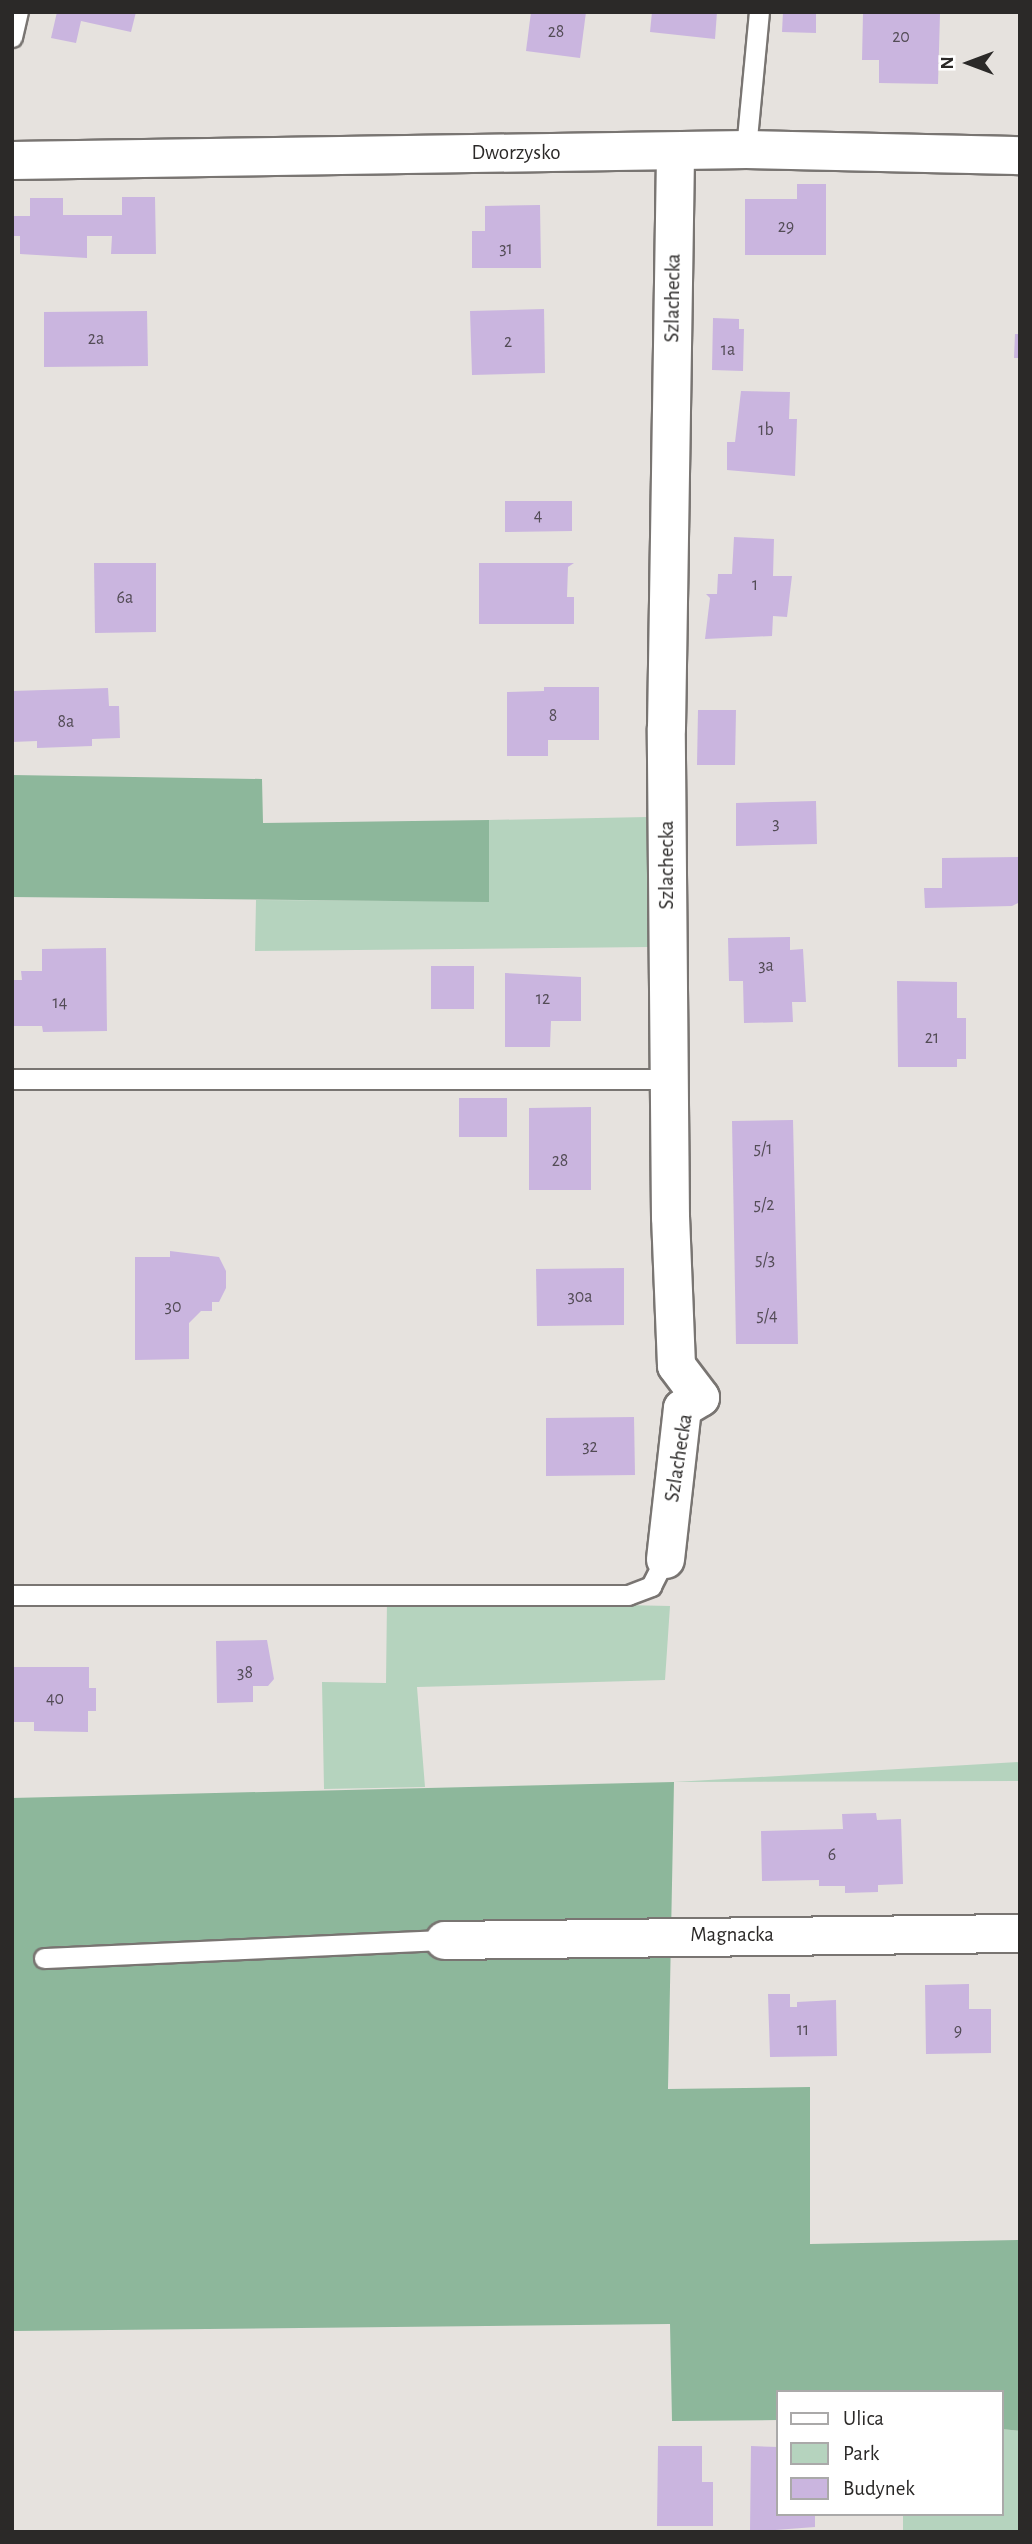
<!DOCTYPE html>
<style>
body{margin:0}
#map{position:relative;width:1032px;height:2544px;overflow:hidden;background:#e6e2de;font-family:"Alegreya Sans",sans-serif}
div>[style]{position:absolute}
.green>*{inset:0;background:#b5d3be}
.forest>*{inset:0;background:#8db79b}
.building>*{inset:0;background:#cab5df}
.roads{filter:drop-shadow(2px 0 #797572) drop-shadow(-2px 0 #797572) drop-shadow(0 2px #797572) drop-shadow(0 -2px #797572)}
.lane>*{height:19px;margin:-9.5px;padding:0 9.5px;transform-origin:9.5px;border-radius:9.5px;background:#fff}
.street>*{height:37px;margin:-18.5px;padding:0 18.5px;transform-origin:18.5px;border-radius:18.5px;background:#fff}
span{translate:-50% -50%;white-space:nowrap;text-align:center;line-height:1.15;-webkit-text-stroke:5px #fff;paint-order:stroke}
.number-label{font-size:18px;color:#534c56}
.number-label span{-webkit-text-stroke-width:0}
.street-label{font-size:21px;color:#2b2928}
.frame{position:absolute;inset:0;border:14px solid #2b2928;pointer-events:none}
.legend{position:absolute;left:776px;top:2390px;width:228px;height:126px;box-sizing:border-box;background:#fff;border:2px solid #aaa9a9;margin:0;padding:9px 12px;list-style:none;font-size:21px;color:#2b2928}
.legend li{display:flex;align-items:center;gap:14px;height:35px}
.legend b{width:35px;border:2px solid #aaa9a9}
.north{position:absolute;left:934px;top:28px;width:70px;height:70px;-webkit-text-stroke:5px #fff;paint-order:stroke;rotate:270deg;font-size:19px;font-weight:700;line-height:28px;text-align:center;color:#2b2928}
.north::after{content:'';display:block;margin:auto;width:24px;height:32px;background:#2b2928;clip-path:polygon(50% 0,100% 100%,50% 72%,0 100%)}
</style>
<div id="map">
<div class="green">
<i style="clip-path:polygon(648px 817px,649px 947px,255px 951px,256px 900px,489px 901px,489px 820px)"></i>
<i style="clip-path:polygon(387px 1600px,670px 1606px,665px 1680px,417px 1687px,425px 1787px,324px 1789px,322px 1682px,386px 1683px)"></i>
<i style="clip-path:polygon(1020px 1762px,1020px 1781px,674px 1782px)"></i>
<i style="clip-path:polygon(1002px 2429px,1020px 2431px,1020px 2532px,903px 2532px,903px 2514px,1002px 2514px)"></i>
</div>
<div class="forest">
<i style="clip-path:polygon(12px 775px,262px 779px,263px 823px,489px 820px,489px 902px,12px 897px)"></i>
<i style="clip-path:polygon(674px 1782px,668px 2089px,810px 2087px,810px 2244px,1020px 2240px,1020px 2431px,1002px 2429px,1002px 2392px,778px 2392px,778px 2420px,672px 2421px,670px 2324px,12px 2331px,12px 1798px)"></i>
</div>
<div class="building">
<i style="clip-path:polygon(57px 12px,136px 12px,131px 32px,81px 21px,76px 43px,51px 38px)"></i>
<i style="clip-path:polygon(531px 12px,586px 12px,580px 58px,526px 51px)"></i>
<i style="clip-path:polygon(652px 12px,717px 12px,715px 39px,650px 32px)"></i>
<i style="clip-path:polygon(783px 12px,816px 12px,816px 33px,782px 32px)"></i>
<i style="clip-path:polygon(863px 13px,940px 14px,938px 84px,879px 83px,879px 60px,862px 60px)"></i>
<i style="clip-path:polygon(797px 184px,826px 184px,826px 255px,745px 255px,745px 199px,797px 199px)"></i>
<i style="clip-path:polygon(122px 197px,155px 197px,156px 254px,111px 254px,112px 236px,87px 236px,87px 258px,20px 254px,20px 236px,12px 236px,12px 216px,30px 216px,30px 198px,63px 198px,63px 215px,122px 215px)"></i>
<i style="clip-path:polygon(540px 205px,541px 268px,472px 268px,472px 231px,485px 231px,485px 206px)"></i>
<i style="clip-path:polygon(544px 309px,545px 373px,472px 375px,470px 311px)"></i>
<i style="clip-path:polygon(147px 311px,148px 366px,44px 367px,44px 312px)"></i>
<i style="clip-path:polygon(713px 318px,739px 319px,739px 329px,744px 329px,743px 371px,712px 370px)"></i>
<i style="clip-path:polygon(1015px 334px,1020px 334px,1020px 358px,1014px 358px)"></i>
<i style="clip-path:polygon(741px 391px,790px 392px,789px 419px,797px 419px,795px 476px,727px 470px,727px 442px,735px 442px)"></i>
<i style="clip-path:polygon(505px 501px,572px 501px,572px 531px,505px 532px)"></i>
<i style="clip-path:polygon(734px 537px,774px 539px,773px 576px,792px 576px,787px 617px,773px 616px,772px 636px,705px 639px,710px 598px,706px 594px,717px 594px,718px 574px,732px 574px)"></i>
<i style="clip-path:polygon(94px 563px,156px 563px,156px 632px,95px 633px)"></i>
<i style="clip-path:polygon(479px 563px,574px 563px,568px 567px,567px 597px,574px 597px,574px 624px,479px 624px)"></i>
<i style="clip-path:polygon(544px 687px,599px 687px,599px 740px,548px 740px,548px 756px,507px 756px,507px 692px,544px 691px)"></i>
<i style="clip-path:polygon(108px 688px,109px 706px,119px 706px,120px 738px,92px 739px,92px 746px,37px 748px,37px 741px,12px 742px,12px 691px)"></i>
<i style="clip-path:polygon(698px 710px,736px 710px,735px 765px,697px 765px)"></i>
<i style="clip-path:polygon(816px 801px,817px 844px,736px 846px,736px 803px)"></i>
<i style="clip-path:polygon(1020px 857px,1020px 902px,1012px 906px,925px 908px,924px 888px,942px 888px,942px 858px)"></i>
<i style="clip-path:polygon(790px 937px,790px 950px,803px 949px,806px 1002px,792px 1002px,793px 1022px,744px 1023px,743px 981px,729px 981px,728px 938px)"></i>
<i style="clip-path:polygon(106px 948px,107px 1031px,43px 1032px,42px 1026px,12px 1026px,12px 980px,22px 980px,21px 971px,42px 971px,42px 949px)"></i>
<i style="clip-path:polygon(431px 966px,474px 966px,474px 1009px,431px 1009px)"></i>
<i style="clip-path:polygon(505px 973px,581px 977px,581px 1021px,551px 1021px,550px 1047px,505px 1047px)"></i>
<i style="clip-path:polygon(897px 981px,957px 982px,957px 1018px,966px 1018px,966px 1059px,957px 1059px,957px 1067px,898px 1067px)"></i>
<i style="clip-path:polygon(459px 1098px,507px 1098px,507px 1137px,459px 1137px)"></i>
<i style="clip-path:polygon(591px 1107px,591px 1190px,529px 1190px,529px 1108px)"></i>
<i style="clip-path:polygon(793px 1120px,798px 1344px,736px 1344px,732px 1121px)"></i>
<i style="clip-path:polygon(170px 1251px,219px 1257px,226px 1271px,226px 1288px,219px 1302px,212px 1302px,212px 1311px,201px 1311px,189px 1323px,189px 1359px,135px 1360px,135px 1257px,170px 1257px)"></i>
<i style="clip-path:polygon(624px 1268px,624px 1325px,537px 1326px,536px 1269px)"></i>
<i style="clip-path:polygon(634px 1417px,635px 1475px,546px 1476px,546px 1418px)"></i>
<i style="clip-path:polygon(267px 1640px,274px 1679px,268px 1686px,253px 1686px,253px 1702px,217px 1703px,216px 1641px)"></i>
<i style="clip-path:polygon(13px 1667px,89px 1667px,89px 1688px,96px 1688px,96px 1711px,88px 1711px,88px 1732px,34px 1731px,34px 1722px,13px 1722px)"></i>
<i style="clip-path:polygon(876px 1813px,877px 1820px,901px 1819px,903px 1884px,878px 1885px,878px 1892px,845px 1893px,845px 1886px,819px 1886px,819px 1880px,762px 1881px,761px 1831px,843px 1829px,842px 1814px)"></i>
<i style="clip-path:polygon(969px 1984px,969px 2009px,991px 2009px,991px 2053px,926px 2054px,925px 1985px)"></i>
<i style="clip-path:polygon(768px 1994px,790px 1994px,790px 2007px,797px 2007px,797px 2002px,836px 2000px,837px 2056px,770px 2057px)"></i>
<i style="clip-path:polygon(658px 2446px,702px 2446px,702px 2482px,713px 2482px,713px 2526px,657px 2526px)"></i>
<i style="clip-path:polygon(751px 2446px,778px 2447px,778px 2514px,815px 2514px,815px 2527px,750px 2532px)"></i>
</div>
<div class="roads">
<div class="lane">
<i style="left:12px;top:37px;width:26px;rotate:-77deg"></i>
<i style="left:746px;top:149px;width:138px;rotate:-84.6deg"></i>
<i style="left:12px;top:1079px;width:657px"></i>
<i style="left:12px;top:1595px;width:616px"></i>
<i style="left:628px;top:1595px;width:25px;rotate:-21deg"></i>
<i style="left:651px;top:1586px;width:30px;rotate:-63deg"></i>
<i style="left:44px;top:1958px;width:400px;rotate:-2.6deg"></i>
</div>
<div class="street">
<i style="left:12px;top:160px;width:734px;rotate:-0.86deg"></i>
<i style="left:746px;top:149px;width:274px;rotate:1.3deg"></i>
<i style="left:665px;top:1559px;width:152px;rotate:-83.6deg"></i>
<i style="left:682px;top:1408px;width:21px;rotate:-31deg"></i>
<i style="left:700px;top:1397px;width:40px;rotate:-127deg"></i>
<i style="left:676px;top:1365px;width:148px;rotate:-92.3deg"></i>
<i style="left:670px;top:1217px;width:489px;rotate:-90.5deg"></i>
<i style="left:666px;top:728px;width:574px;rotate:-89.1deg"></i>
<i style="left:444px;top:1940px;width:576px;rotate:-0.7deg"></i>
</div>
</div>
<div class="number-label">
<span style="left:556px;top:32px">28</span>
<span style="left:901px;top:37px">20</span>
<span style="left:786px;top:227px">29</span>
<span style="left:506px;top:249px">31</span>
<span style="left:96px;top:339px">2a</span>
<span style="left:508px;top:342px">2</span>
<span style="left:728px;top:350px">1a</span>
<span style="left:766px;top:430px">1b</span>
<span style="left:538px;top:516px">4</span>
<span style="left:755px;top:585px">1</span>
<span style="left:125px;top:598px">6a</span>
<span style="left:553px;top:716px">8</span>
<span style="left:66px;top:722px">8a</span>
<span style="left:776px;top:824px">3</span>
<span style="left:766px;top:966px">3a</span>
<span style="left:543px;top:999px">12</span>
<span style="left:60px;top:1003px">14</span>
<span style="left:932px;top:1038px">21</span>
<span style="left:763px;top:1149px">5/1</span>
<span style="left:560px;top:1161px">28</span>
<span style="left:764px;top:1205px">5/2</span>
<span style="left:765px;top:1260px">5/3</span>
<span style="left:580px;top:1297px">30a</span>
<span style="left:173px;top:1307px">30</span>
<span style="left:767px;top:1316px">5/4</span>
<span style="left:590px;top:1447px">32</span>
<span style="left:245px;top:1673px">38</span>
<span style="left:55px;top:1699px">40</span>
<span style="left:832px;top:1855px">6</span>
<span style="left:803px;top:2030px">11</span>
<span style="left:958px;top:2031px">9</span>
</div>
<div class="street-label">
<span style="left:516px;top:153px">Dworzysko</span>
<span style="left:673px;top:298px;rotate:-89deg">Szlachecka</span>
<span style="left:667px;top:865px;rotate:-90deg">Szlachecka</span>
<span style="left:679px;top:1458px;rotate:-81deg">Szlachecka</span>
<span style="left:732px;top:1935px">Magnacka</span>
</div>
<div class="frame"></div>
<ul class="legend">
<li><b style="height:9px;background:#fff"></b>Ulica</li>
<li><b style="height:19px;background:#b5d3be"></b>Park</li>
<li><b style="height:19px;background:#cab5df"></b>Budynek</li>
</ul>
<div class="north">N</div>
</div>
